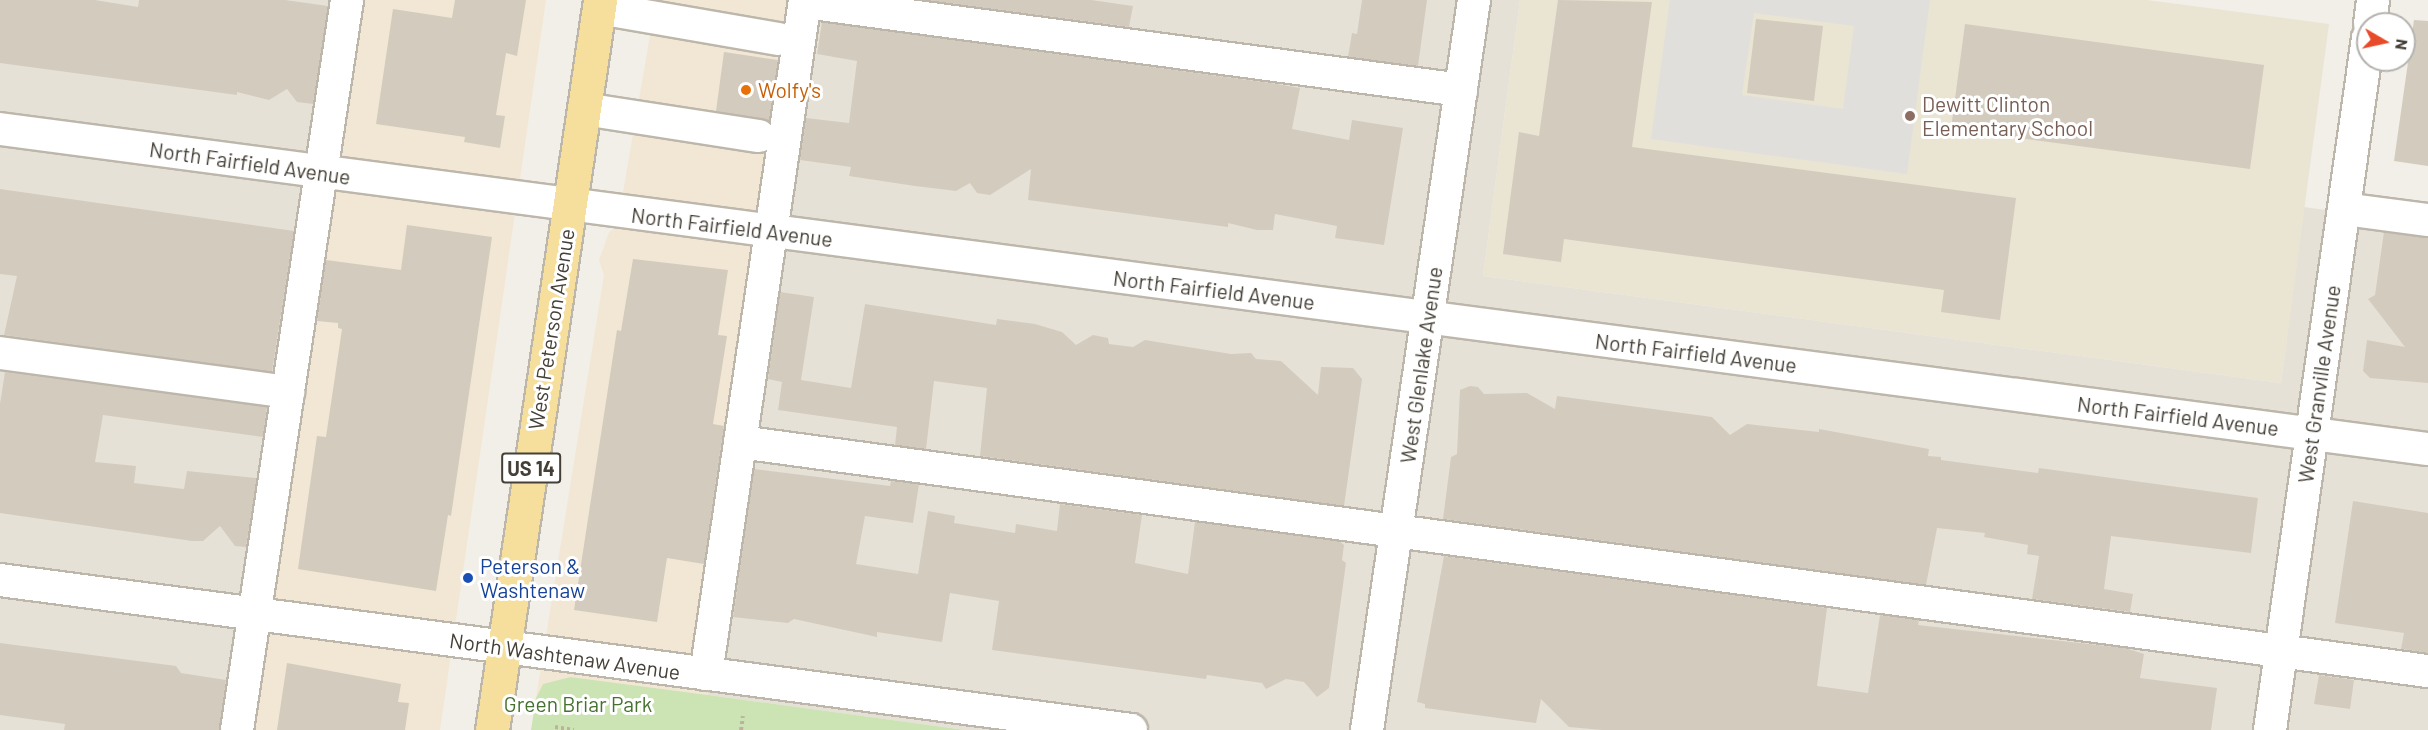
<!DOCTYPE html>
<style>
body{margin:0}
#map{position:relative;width:2428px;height:730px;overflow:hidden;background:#f2efe8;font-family:Barlow,sans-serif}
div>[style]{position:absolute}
.residential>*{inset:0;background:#e6e1d6}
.commercial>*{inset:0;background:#f2e7d4}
.education>*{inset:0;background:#eae4d3}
.green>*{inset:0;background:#cce3b4}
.parking>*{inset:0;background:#e1dfdc}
.building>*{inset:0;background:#d3cbbe}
.path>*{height:4px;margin-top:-2px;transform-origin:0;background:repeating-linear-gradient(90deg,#bdb39d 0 3px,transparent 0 6px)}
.roads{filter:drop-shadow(2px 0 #bdb7ab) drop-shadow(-2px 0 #bdb7ab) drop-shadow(0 2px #bdb7ab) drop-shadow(0 -2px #bdb7ab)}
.minor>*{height:32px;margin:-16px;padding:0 16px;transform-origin:16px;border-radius:16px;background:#fff}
.major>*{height:33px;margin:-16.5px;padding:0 16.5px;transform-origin:16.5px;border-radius:16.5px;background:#f6df9d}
.dots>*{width:16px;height:16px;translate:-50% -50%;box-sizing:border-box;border:3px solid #fff;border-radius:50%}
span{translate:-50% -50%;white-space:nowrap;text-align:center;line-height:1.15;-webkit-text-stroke:6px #fff;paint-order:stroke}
.shield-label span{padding:2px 4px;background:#fff;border:2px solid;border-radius:4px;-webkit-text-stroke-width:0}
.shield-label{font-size:20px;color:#454037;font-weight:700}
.food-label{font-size:21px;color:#c56008}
.left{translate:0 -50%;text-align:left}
.education-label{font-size:21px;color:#785e54}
.street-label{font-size:21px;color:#454037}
.transit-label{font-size:21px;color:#164399}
.park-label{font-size:21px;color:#46722f}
.north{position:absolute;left:2356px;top:12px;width:60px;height:60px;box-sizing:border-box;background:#fff;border:2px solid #b5b3af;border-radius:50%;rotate:99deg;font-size:16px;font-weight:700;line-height:24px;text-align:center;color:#454037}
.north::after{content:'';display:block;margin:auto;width:21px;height:27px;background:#e84b29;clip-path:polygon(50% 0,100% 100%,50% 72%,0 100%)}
</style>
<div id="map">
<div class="residential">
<i style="clip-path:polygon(0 0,349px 0,240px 730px,0 730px)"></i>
<i style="clip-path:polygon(807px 0,1520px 0,1483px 276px,2281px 383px,2304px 207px,2428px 224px,2428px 730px,965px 730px,708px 695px)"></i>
</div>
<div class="commercial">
<i style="clip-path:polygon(349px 0,546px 0,440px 730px,240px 730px)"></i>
<i style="clip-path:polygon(656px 0,807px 0,708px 695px,569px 677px,543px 684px,536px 698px,604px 275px,599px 260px,609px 232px,617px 227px)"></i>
</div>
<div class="education">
<i style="clip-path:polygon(1520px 0,2147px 0,2329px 24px,2281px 383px,1483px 276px)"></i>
</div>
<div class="green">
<i style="clip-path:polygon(570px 677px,708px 695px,965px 730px,531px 730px,536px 698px,543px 684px)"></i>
</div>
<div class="parking">
<i style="clip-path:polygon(evenodd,1670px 0,1930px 0,1907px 174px,1651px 139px,1670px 0,1754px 13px,1854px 26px,1843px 109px,1742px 95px,1754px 13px)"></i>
</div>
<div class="building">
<i style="clip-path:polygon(0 0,95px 0,138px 7px,139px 0,285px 0,328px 6px,313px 104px,297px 102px,287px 89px,269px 100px,237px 92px,237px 95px,0 63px)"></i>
<i style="clip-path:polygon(455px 0,526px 0,517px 56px,506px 53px,496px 115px,505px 116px,500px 148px,464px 142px,465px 137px,376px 124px,393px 9px,452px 18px)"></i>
<i style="clip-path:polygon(925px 0,1091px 0,1133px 6px,1129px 27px)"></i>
<i style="clip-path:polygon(1362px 0,1427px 0,1418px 66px,1348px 57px,1352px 33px,1357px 34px)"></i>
<i style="clip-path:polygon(1558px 0,1652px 2px,1632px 147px,2016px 198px,2000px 320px,1941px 312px,1944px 290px,1564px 239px,1561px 262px,1503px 254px,1519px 132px,1539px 136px)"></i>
<i style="clip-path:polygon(1756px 19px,1823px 26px,1814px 101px,1747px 93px)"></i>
<i style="clip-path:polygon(2414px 20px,2428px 21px,2428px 166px,2394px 161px)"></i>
<i style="clip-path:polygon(822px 22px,1277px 84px,1300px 88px,1292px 129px,1349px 140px,1352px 120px,1403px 128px,1384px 245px,1335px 238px,1337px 226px,1275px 214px,1273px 230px,1257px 230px,1228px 223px,1228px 227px,1028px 200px,1031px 169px,990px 195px,977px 193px,970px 183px,956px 191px,915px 186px,849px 176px,851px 167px,800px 160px,806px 118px,849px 123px,857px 61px,817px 54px)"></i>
<i style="clip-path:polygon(1965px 24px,2264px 65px,2250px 169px,1951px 129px)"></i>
<i style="clip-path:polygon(724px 52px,778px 60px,769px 121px,716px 111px)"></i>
<i style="clip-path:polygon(0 189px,294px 231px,272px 372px,4px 335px,17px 276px,0 274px)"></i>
<i style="clip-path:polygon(407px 225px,492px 237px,451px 516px,448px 515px,436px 591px,298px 569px,317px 436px,326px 437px,342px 329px,338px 328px,338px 323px,317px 321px,326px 260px,401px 270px)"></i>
<i style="clip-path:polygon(2384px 232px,2428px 238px,2428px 383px,2370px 378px,2363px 371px,2367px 340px,2405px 347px,2368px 299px,2375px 295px)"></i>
<i style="clip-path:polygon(633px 259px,728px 270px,718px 335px,727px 336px,713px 424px,724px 426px,704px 564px,667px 558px,657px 622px,574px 610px,617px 330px,621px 331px)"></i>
<i style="clip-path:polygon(780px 292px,814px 297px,801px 380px,851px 388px,865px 304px,996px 325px,997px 319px,1035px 324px,1062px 332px,1076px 345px,1093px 335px,1108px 338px,1109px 344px,1133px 347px,1145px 340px,1231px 354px,1251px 353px,1256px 359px,1281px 361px,1318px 395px,1321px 367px,1353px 368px,1362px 379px,1344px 506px,980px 456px,987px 388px,934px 381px,926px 449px,895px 445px,897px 427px,778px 410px,782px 382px,768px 379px)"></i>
<i style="clip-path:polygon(5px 372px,267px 407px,263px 437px,103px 415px,95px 462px,136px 466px,134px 483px,184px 489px,187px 471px,257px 478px,246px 547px,235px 546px,220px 526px,203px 541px,192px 541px,0 513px,0 404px)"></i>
<i style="clip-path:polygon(1470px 386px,1478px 387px,1484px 394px,1527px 393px,1555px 409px,1557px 396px,1712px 417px,1730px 435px,1747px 424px,1819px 432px,1819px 429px,1929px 449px,1928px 456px,1941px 457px,1941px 460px,2038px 473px,2039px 468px,2258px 498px,2251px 553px,2111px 536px,2104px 589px,2133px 594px,2130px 612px,2032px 599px,2039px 556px,2027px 554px,2028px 545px,1984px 537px,1985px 533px,1937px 528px,1926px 585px,1443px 519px,1451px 457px,1457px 454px,1460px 390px)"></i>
<i style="clip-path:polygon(754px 469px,890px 486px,891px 481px,919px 484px,913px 523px,865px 516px,856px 564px,918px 574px,928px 511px,955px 516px,954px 523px,1015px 533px,1016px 524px,1057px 531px,1060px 504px,1142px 515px,1135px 563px,1188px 574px,1195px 522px,1339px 541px,1344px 545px,1342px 560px,1346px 563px,1329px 688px,1317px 697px,1304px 682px,1286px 679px,1266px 689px,1262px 683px,1207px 675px,1206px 679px,992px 650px,999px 601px,950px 593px,942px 642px,877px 632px,877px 637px,794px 619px,788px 623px,733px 617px)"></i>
<i style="clip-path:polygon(2353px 501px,2428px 513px,2428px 653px,2401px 649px,2404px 633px,2335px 623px)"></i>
<i style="clip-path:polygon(1444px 556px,1827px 608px,1817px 686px,1868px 693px,1880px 615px,1919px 620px,1918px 625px,2125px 648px,2144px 654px,2140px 678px,2217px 688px,2211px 730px,1602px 730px,1569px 727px,1541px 699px,1536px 723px,1425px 708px,1425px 704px,1417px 702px)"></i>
<i style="clip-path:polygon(0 643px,176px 666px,181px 673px,226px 680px,219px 730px,64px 730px,65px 724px,0 715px)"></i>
<i style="clip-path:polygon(287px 663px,401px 684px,398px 702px,409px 703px,405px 730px,277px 730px)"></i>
<i style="clip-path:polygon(2319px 675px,2354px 680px,2350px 709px,2314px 704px)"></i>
</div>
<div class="path">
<i style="left:555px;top:727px;width:19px;rotate:9deg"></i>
<i style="left:741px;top:730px;width:14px;rotate:-82deg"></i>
</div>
<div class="roads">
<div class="minor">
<i style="left:805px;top:2px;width:662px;rotate:7.64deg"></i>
<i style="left:599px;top:8px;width:182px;rotate:9.8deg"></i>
<i style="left:2370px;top:24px;width:24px;rotate:-83deg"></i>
<i style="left:584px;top:109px;width:177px;rotate:8.8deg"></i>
<i style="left:0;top:129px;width:2449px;rotate:7.51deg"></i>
<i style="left:2344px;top:209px;width:85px;rotate:7.5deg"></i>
<i style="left:0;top:353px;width:291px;rotate:7.7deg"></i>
<i style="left:740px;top:442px;width:1703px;rotate:7.73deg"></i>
<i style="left:0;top:580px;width:1141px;rotate:7.55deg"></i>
<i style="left:706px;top:674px;width:681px;rotate:-81.64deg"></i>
<i style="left:237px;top:730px;width:738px;rotate:-81.43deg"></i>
<i style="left:1367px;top:730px;width:738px;rotate:-81.66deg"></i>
<i style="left:2270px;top:730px;width:699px;rotate:-81.94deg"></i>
</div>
<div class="major">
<i style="left:492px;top:730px;width:738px;rotate:-81.58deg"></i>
</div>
</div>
<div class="dots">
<i style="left:746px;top:90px;background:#e8710a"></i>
<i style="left:1910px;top:116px;background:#8d6e63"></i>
<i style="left:468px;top:578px;background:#1a4fb4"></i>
</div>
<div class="shield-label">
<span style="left:531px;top:468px">US 14</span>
</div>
<div class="food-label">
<span class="left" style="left:758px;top:90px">Wolfy's</span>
</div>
<div class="education-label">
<span class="left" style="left:1922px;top:116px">Dewitt Clinton<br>Elementary School</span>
</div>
<div class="street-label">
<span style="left:250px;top:163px;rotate:8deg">North Fairfield Avenue</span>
<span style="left:732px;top:227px;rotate:7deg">North Fairfield Avenue</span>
<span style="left:1214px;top:290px;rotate:7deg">North Fairfield Avenue</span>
<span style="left:551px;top:329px;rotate:-81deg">West Peterson Avenue</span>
<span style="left:1696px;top:353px;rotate:7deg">North Fairfield Avenue</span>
<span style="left:1421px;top:365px;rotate:-82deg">West Glenlake Avenue</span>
<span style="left:2319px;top:384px;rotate:-82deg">West Granville Avenue</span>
<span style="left:2178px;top:416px;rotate:7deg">North Fairfield Avenue</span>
<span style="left:565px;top:656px;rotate:8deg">North Washtenaw Avenue</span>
</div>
<div class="transit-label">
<span class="left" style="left:480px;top:578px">Peterson &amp;<br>Washtenaw</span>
</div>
<div class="park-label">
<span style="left:578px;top:704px">Green Briar Park</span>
</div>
<div class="north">N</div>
</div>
